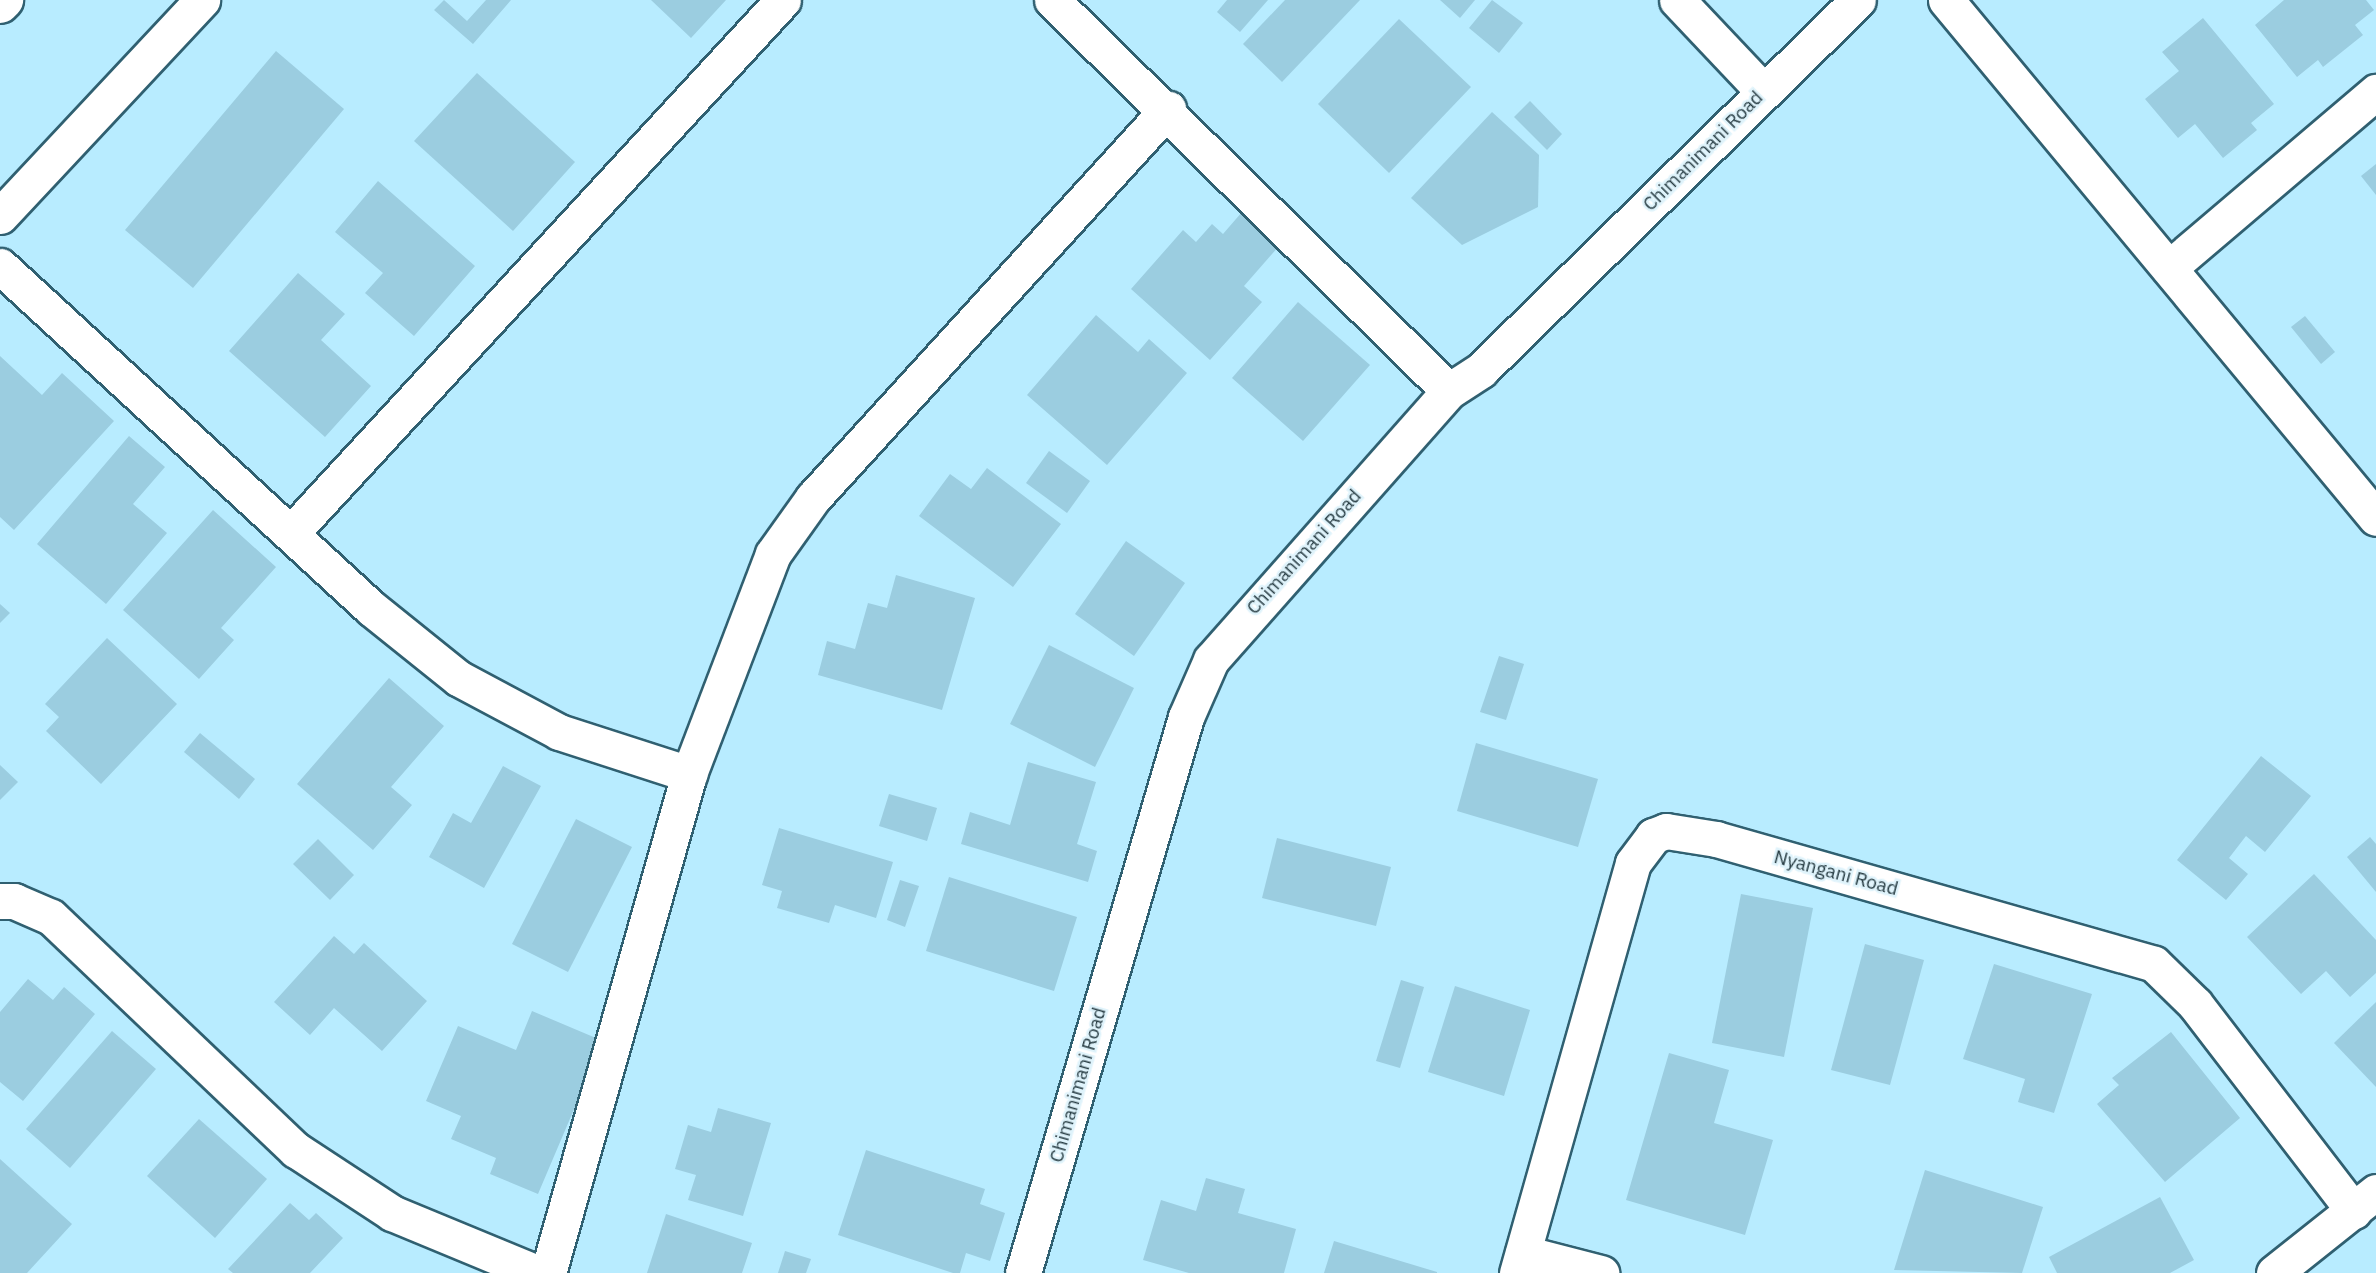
<!DOCTYPE html>
<style>
body{margin:0}
#map{position:relative;width:2376px;height:1273px;overflow:hidden;background:#b8ecff;font-family:"IBM Plex Sans",sans-serif}
div>[style]{position:absolute}
.building>*{inset:0;background:#9bcde0}
.roads{filter:drop-shadow(2px 0 #306071) drop-shadow(-2px 0 #306071) drop-shadow(0 2px #306071) drop-shadow(0 -2px #306071)}
.minor>*{height:35px;margin:-17.5px;padding:0 17.5px;transform-origin:17.5px;border-radius:17.5px;background:#fff}
.tertiary>*{height:38px;margin:-19px;padding:0 19px;transform-origin:19px;border-radius:19px;background:#fff}
span{translate:-50% -50%;white-space:nowrap;text-align:center;line-height:1.15;-webkit-text-stroke:5px #dff3fb;paint-order:stroke}
.street-label{font-size:19px;color:#273c43}
</style>
<div id="map">
<div class="building">
<i style="clip-path:polygon(444px 0,467px 21px,486px 0,511px 0,473px 44px,434px 10px)"></i>
<i style="clip-path:polygon(651px 0,726px 0,691px 38px)"></i>
<i style="clip-path:polygon(1227px 0,1268px 0,1240px 32px,1217px 12px)"></i>
<i style="clip-path:polygon(1285px 0,1360px 0,1282px 82px,1243px 44px)"></i>
<i style="clip-path:polygon(1440px 0,1475px 0,1460px 18px)"></i>
<i style="clip-path:polygon(1492px 0,1523px 23px,1499px 53px,1469px 28px)"></i>
<i style="clip-path:polygon(2284px 0,2366px 0,2374px 10px,2355px 25px,2363px 35px,2323px 67px,2318px 60px,2297px 77px,2255px 25px)"></i>
<i style="clip-path:polygon(2203px 18px,2274px 104px,2251px 123px,2257px 130px,2223px 158px,2195px 124px,2178px 138px,2145px 99px,2179px 71px,2162px 52px)"></i>
<i style="clip-path:polygon(1399px 19px,1471px 87px,1389px 173px,1318px 104px)"></i>
<i style="clip-path:polygon(276px 51px,344px 109px,193px 288px,125px 230px)"></i>
<i style="clip-path:polygon(477px 73px,575px 162px,513px 231px,414px 141px)"></i>
<i style="clip-path:polygon(1530px 101px,1562px 134px,1547px 150px,1514px 117px)"></i>
<i style="clip-path:polygon(1492px 112px,1539px 155px,1538px 207px,1462px 245px,1411px 198px)"></i>
<i style="clip-path:polygon(2376px 164px,2376px 195px,2361px 176px)"></i>
<i style="clip-path:polygon(378px 181px,475px 266px,414px 336px,365px 293px,383px 273px,335px 232px)"></i>
<i style="clip-path:polygon(1242px 212px,1279px 246px,1244px 286px,1262px 302px,1210px 360px,1131px 289px,1183px 230px,1196px 242px,1212px 224px,1223px 234px)"></i>
<i style="clip-path:polygon(298px 273px,345px 314px,321px 340px,371px 386px,325px 437px,229px 351px)"></i>
<i style="clip-path:polygon(1298px 302px,1370px 365px,1303px 441px,1232px 378px)"></i>
<i style="clip-path:polygon(1096px 315px,1138px 352px,1149px 339px,1187px 373px,1107px 465px,1027px 395px)"></i>
<i style="clip-path:polygon(2305px 316px,2335px 352px,2321px 364px,2291px 327px)"></i>
<i style="clip-path:polygon(0 356px,42px 395px,62px 373px,114px 421px,14px 530px,0 517px)"></i>
<i style="clip-path:polygon(129px 436px,165px 467px,133px 504px,167px 533px,106px 604px,37px 544px)"></i>
<i style="clip-path:polygon(1049px 451px,1090px 481px,1067px 513px,1026px 483px)"></i>
<i style="clip-path:polygon(987px 468px,1061px 524px,1013px 587px,919px 516px,950px 474px,971px 489px)"></i>
<i style="clip-path:polygon(213px 510px,276px 567px,221px 628px,234px 640px,199px 679px,123px 610px)"></i>
<i style="clip-path:polygon(1126px 541px,1185px 583px,1134px 656px,1075px 614px)"></i>
<i style="clip-path:polygon(896px 575px,975px 598px,942px 710px,818px 675px,827px 641px,855px 649px,868px 603px,887px 608px)"></i>
<i style="clip-path:polygon(0 604px,10px 613px,0 623px)"></i>
<i style="clip-path:polygon(107px 638px,177px 704px,101px 784px,46px 731px,59px 717px,45px 704px)"></i>
<i style="clip-path:polygon(1049px 645px,1134px 688px,1095px 767px,1010px 724px)"></i>
<i style="clip-path:polygon(1499px 656px,1524px 664px,1506px 720px,1480px 712px)"></i>
<i style="clip-path:polygon(389px 678px,444px 726px,391px 787px,412px 805px,373px 850px,297px 784px)"></i>
<i style="clip-path:polygon(200px 733px,255px 779px,239px 799px,184px 752px)"></i>
<i style="clip-path:polygon(1476px 743px,1598px 779px,1578px 847px,1457px 811px)"></i>
<i style="clip-path:polygon(2261px 756px,2311px 796px,2265px 852px,2246px 836px,2229px 858px,2248px 874px,2226px 900px,2177px 860px)"></i>
<i style="clip-path:polygon(1028px 762px,1096px 782px,1077px 844px,1097px 851px,1088px 882px,961px 844px,970px 812px,1010px 825px)"></i>
<i style="clip-path:polygon(0 765px,18px 782px,0 800px)"></i>
<i style="clip-path:polygon(503px 766px,541px 786px,484px 888px,429px 857px,453px 813px,471px 823px)"></i>
<i style="clip-path:polygon(889px 794px,937px 808px,927px 841px,879px 826px)"></i>
<i style="clip-path:polygon(576px 819px,632px 847px,568px 972px,512px 944px)"></i>
<i style="clip-path:polygon(779px 828px,893px 862px,876px 918px,835px 905px,829px 923px,777px 908px,782px 891px,762px 885px)"></i>
<i style="clip-path:polygon(2370px 837px,2376px 844px,2376px 892px,2347px 857px)"></i>
<i style="clip-path:polygon(1277px 838px,1391px 867px,1376px 926px,1262px 898px)"></i>
<i style="clip-path:polygon(318px 839px,354px 875px,330px 900px,293px 864px)"></i>
<i style="clip-path:polygon(2314px 874px,2376px 940px,2376px 973px,2350px 997px,2326px 971px,2301px 994px,2247px 937px)"></i>
<i style="clip-path:polygon(949px 877px,1077px 917px,1054px 991px,926px 951px)"></i>
<i style="clip-path:polygon(900px 880px,919px 886px,905px 927px,887px 920px)"></i>
<i style="clip-path:polygon(1741px 894px,1813px 908px,1784px 1057px,1712px 1043px)"></i>
<i style="clip-path:polygon(334px 936px,354px 954px,364px 943px,427px 1001px,382px 1051px,334px 1008px,310px 1035px,274px 1002px)"></i>
<i style="clip-path:polygon(1865px 944px,1924px 960px,1890px 1085px,1831px 1070px)"></i>
<i style="clip-path:polygon(1994px 964px,2092px 994px,2054px 1113px,2018px 1102px,2025px 1079px,1963px 1059px)"></i>
<i style="clip-path:polygon(28px 979px,53px 1000px,64px 987px,95px 1014px,23px 1101px,0 1082px,0 1012px)"></i>
<i style="clip-path:polygon(1401px 980px,1424px 987px,1400px 1068px,1376px 1061px)"></i>
<i style="clip-path:polygon(1455px 986px,1530px 1010px,1504px 1096px,1428px 1072px)"></i>
<i style="clip-path:polygon(2376px 1002px,2376px 1087px,2334px 1043px)"></i>
<i style="clip-path:polygon(532px 1011px,603px 1041px,538px 1194px,490px 1174px,496px 1158px,451px 1139px,461px 1116px,426px 1101px,458px 1026px,516px 1050px)"></i>
<i style="clip-path:polygon(112px 1031px,156px 1069px,70px 1168px,26px 1129px)"></i>
<i style="clip-path:polygon(2171px 1032px,2240px 1118px,2165px 1182px,2097px 1104px,2119px 1085px,2112px 1078px)"></i>
<i style="clip-path:polygon(1669px 1053px,1729px 1070px,1714px 1123px,1773px 1140px,1745px 1235px,1626px 1200px)"></i>
<i style="clip-path:polygon(718px 1108px,771px 1123px,743px 1216px,688px 1200px,696px 1175px,675px 1169px,688px 1125px,711px 1132px)"></i>
<i style="clip-path:polygon(199px 1119px,267px 1179px,215px 1238px,147px 1176px)"></i>
<i style="clip-path:polygon(866px 1150px,985px 1189px,980px 1204px,1005px 1213px,990px 1261px,966px 1253px,960px 1273px,953px 1273px,838px 1235px)"></i>
<i style="clip-path:polygon(0 1159px,72px 1224px,27px 1273px,0 1273px)"></i>
<i style="clip-path:polygon(1925px 1170px,2043px 1207px,2022px 1273px,1894px 1270px)"></i>
<i style="clip-path:polygon(1206px 1178px,1245px 1189px,1238px 1213px,1296px 1229px,1284px 1273px,1189px 1273px,1143px 1260px,1161px 1200px,1196px 1211px)"></i>
<i style="clip-path:polygon(2160px 1197px,2194px 1260px,2170px 1273px,2057px 1273px,2049px 1257px)"></i>
<i style="clip-path:polygon(290px 1203px,309px 1220px,316px 1213px,343px 1238px,310px 1273px,233px 1273px,228px 1269px)"></i>
<i style="clip-path:polygon(666px 1214px,752px 1243px,742px 1273px,647px 1273px)"></i>
<i style="clip-path:polygon(1334px 1241px,1437px 1272px,1437px 1273px,1324px 1273px)"></i>
<i style="clip-path:polygon(785px 1251px,811px 1259px,806px 1273px,778px 1273px)"></i>
</div>
<div class="roads">
<div class="minor">
<i style="left:1052px;top:0;width:557px;rotate:44.56deg"></i>
<i style="left:1677px;top:0;width:125px;rotate:46.6deg"></i>
<i style="left:1946px;top:0;width:673px;rotate:50.3deg"></i>
<i style="left:0;top:216px;width:296px;rotate:-46.9deg"></i>
<i style="left:0;top:266px;width:505px;rotate:42.67deg"></i>
<i style="left:371px;top:608px;width:112px;rotate:38.8deg"></i>
<i style="left:458px;top:678px;width:115px;rotate:28.1deg"></i>
<i style="left:559px;top:732px;width:137px;rotate:17.9deg"></i>
<i style="left:2169px;top:268px;width:272px;rotate:-40.4deg"></i>
<i style="left:292px;top:532px;width:724px;rotate:-47.3deg"></i>
<i style="left:0;top:901px;width:14px"></i>
<i style="left:14px;top:901px;width:40px;rotate:23.4deg"></i>
<i style="left:51px;top:917px;width:338px;rotate:43.6deg"></i>
<i style="left:296px;top:1150px;width:115px;rotate:33.3deg"></i>
<i style="left:392px;top:1213px;width:157px;rotate:22.5deg"></i>
<i style="left:1523px;top:1253px;width:81px;rotate:14.4deg"></i>
<i style="left:548px;top:1273px;width:519px;rotate:-74.22deg"></i>
<i style="left:689px;top:774px;width:235px;rotate:-69.1deg"></i>
<i style="left:773px;top:554px;width:69px;rotate:-54.5deg"></i>
<i style="left:813px;top:498px;width:527px;rotate:-47.62deg"></i>
<i style="left:1023px;top:1273px;width:579px;rotate:-73.66deg"></i>
<i style="left:1186px;top:717px;width:62px;rotate:-66.3deg"></i>
<i style="left:1211px;top:660px;width:359px;rotate:-48.5deg"></i>
<i style="left:1449px;top:391px;width:38px;rotate:-33deg"></i>
<i style="left:1481px;top:370px;width:528px;rotate:-44.46deg"></i>
<i style="left:1517px;top:1273px;width:426px;rotate:-74.2deg"></i>
<i style="left:1633px;top:863px;width:34px;rotate:-53deg"></i>
<i style="left:1653px;top:836px;width:14px;rotate:-21deg"></i>
<i style="left:1666px;top:831px;width:51px;rotate:9.1deg"></i>
<i style="left:1716px;top:839px;width:455px;rotate:15.9deg"></i>
<i style="left:2154px;top:964px;width:57px;rotate:44.3deg"></i>
<i style="left:2195px;top:1004px;width:261px;rotate:52.5deg"></i>
<i style="left:2274px;top:1273px;width:130px;rotate:-38.5deg"></i>
</div>
<div class="tertiary">
<i style="left:0;top:4px;width:6px;rotate:-45deg"></i>
</div>
</div>
<div class="street-label">
<span style="left:1703px;top:151px;rotate:-45deg">Chimanimani Road</span>
<span style="left:1304px;top:552px;rotate:-48deg">Chimanimani Road</span>
<span style="left:1836px;top:873px;rotate:15deg">Nyangani Road</span>
<span style="left:1078px;top:1085px;rotate:-74deg">Chimanimani Road</span>
</div>
</div>
